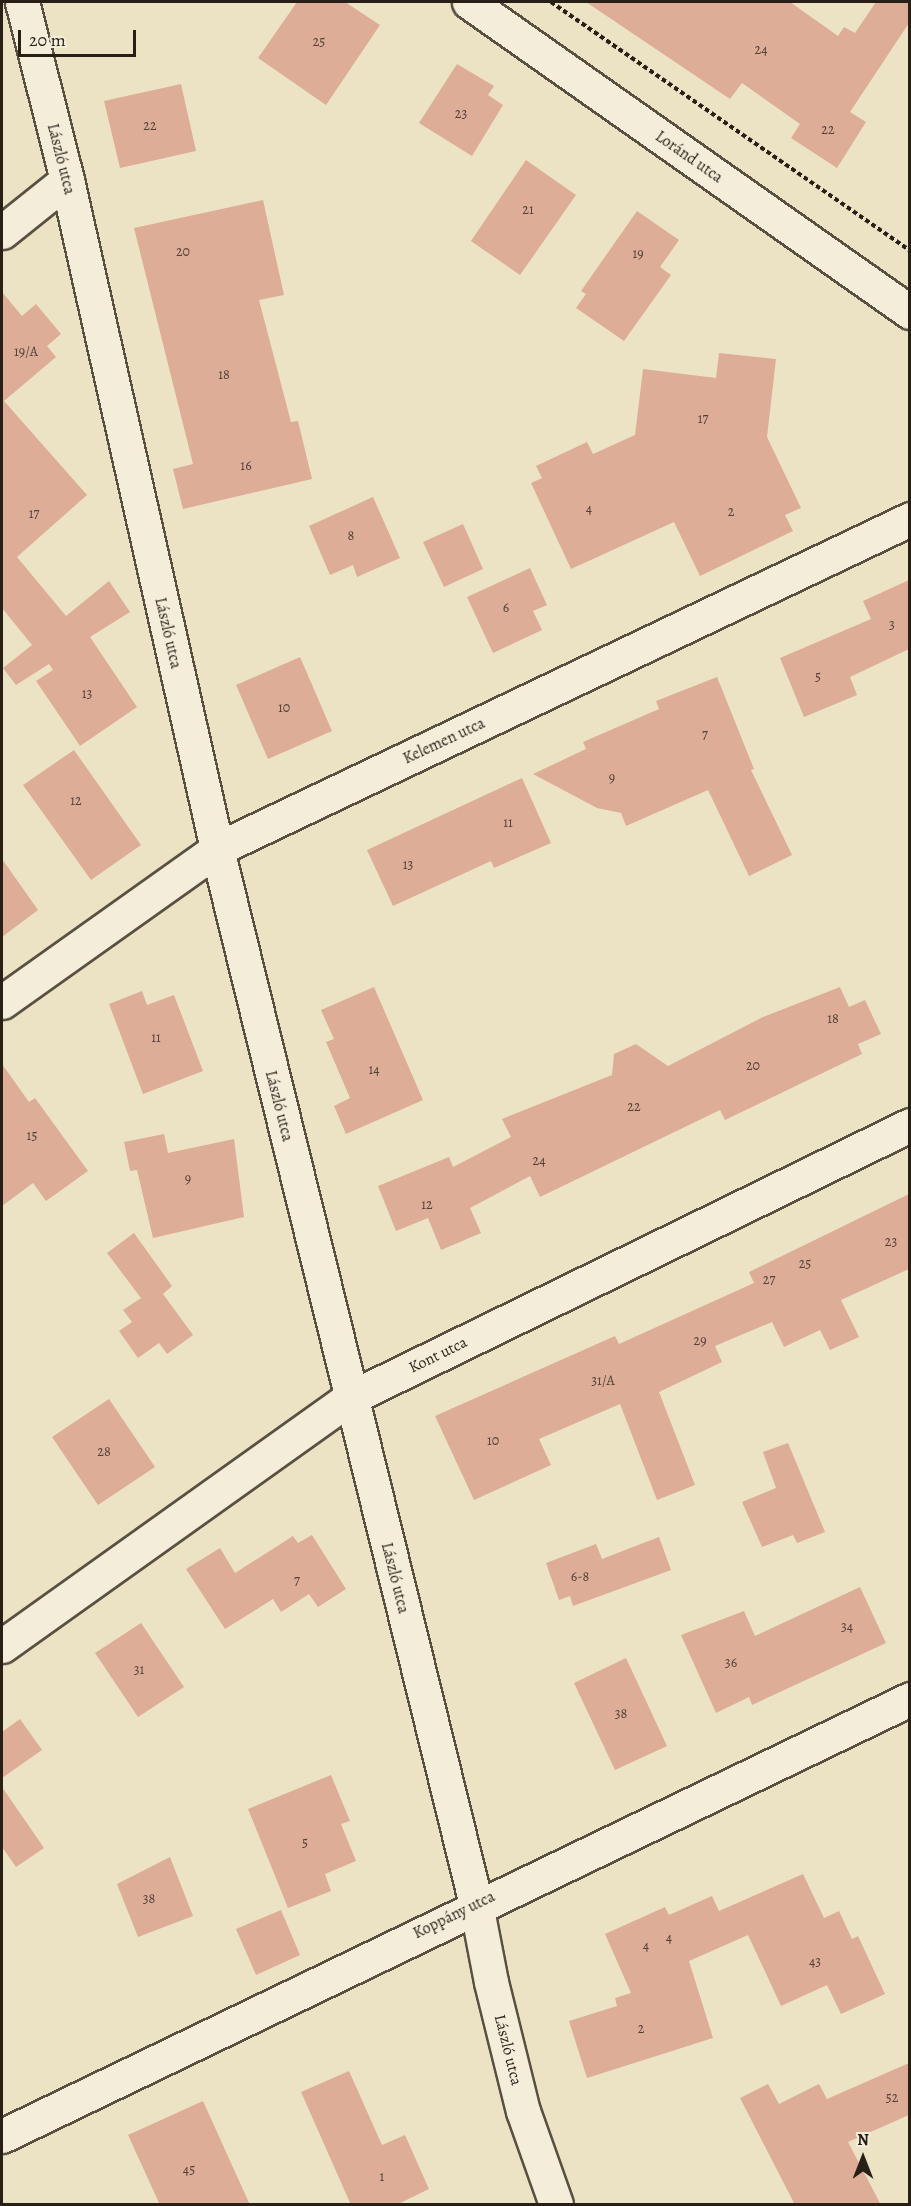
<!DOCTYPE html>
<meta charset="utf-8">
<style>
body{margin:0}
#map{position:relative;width:911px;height:2206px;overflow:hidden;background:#ece3c5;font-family:Alegreya,serif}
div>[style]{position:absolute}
.building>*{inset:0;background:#ddad98}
.path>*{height:4px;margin-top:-2px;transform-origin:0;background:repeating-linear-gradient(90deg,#281f17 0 4.5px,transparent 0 7.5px)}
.roads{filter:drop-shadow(2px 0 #595042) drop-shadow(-2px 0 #595042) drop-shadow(0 2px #595042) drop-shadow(0 -2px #595042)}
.minor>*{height:33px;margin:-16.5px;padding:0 16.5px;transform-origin:16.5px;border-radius:16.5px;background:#f3edd9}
span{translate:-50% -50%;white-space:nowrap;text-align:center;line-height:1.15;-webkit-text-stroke:4.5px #f3edd9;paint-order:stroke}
.number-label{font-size:14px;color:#554237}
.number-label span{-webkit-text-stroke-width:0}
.street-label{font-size:16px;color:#281f17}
.frame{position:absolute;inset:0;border:3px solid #281f17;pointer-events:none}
.north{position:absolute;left:833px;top:2128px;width:60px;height:60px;-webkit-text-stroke:4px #f3edd9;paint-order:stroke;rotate:0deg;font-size:16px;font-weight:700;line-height:24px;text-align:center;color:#281f17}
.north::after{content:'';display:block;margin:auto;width:21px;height:27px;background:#281f17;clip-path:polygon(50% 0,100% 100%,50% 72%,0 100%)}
.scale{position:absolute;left:18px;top:30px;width:118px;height:27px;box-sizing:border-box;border:3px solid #281f17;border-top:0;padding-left:8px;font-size:18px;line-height:21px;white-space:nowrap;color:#281f17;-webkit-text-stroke:4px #f3edd9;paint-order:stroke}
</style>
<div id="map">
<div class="building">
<i style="clip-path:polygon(297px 2px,345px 2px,380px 25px,326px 105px,258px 58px)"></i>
<i style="clip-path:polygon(586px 2px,790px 2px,838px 36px,844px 27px,855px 33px,876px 2px,909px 2px,909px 23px,850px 112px,866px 122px,837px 168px,791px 138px,800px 124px,742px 83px,730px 99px)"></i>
<i style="clip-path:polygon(457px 64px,494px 86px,488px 95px,503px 105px,472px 156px,419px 123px)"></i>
<i style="clip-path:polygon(181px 84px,196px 151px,120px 168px,104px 101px)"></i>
<i style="clip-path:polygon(526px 160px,576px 195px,520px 275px,471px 241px)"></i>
<i style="clip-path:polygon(263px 200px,284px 295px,259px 300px,291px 422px,298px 421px,312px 479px,183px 509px,173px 469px,193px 464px,134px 228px)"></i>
<i style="clip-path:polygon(637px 211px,679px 240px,660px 267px,671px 275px,624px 341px,576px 308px,586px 294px,581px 291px)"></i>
<i style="clip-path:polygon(2px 292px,22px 316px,36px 304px,61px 334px,47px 346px,56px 357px,4px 401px,87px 495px,17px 557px,66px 616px,109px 581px,130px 612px,90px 637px,137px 707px,80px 746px,36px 681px,53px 670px,49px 664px,16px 685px,3px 668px,32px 645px,2px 608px)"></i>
<i style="clip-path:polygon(719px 353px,776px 359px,767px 437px,801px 508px,785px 515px,793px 531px,700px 576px,674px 522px,571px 569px,531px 483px,542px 478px,536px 466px,587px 442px,593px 454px,635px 435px,643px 369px,716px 378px)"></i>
<i style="clip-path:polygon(373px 497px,400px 558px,357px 577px,353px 565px,330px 575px,309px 526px)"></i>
<i style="clip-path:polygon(463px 524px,483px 569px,444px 587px,423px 542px)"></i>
<i style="clip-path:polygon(530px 568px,547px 605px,533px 611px,542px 630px,493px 653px,467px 597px)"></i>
<i style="clip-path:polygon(909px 580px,909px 649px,850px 677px,857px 695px,804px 717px,780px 658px,871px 619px,863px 601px)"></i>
<i style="clip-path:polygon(300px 657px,332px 731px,268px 759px,236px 685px)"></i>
<i style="clip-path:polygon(717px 677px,754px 769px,751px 770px,792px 855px,749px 876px,708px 790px,626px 826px,621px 813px,597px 808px,533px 774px,586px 749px,583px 742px,659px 709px,656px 701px)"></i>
<i style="clip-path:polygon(74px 750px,141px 845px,91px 880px,23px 785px)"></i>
<i style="clip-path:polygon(522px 778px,551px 843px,494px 868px,491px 861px,393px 906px,367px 850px)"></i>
<i style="clip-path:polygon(2px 859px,38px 910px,2px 937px)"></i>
<i style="clip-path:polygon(374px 987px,423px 1100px,346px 1134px,334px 1106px,350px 1098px,326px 1042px,334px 1039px,321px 1010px)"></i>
<i style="clip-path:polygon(840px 987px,849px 1007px,865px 1000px,881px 1034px,858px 1044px,862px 1054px,725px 1120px,720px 1110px,540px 1197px,530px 1176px,470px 1208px,481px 1233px,441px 1250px,428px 1218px,396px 1231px,378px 1186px,449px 1157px,453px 1167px,511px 1137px,502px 1119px,612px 1075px,614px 1054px,636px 1044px,668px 1066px,763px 1017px)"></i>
<i style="clip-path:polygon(142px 991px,147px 1005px,174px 995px,203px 1071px,143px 1094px,109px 1004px)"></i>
<i style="clip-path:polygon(2px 1064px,29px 1102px,35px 1098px,88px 1171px,46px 1201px,33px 1183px,2px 1206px)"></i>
<i style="clip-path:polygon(164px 1134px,168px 1153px,234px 1139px,244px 1217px,153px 1238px,137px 1170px,130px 1171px,124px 1142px)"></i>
<i style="clip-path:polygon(909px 1194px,909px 1269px,841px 1300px,859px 1337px,830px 1350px,820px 1330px,784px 1347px,772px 1322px,715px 1346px,722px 1362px,659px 1392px,695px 1485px,657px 1500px,620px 1404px,539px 1439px,551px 1465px,474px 1500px,435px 1416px,615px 1336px,619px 1344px,754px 1283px,749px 1272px)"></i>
<i style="clip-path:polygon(134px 1233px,172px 1286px,163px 1294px,193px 1335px,167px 1354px,159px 1343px,138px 1358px,119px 1331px,132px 1322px,123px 1310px,141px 1298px,107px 1253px)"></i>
<i style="clip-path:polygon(109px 1399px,155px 1467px,98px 1505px,52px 1437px)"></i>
<i style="clip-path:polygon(788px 1443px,825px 1532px,797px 1543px,793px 1535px,762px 1547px,742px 1502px,776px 1488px,763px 1452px)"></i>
<i style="clip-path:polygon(312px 1535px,346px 1589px,318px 1607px,309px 1594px,281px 1612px,273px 1599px,225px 1629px,186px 1569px,220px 1548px,235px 1573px,293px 1536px,298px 1543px)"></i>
<i style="clip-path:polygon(659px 1537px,671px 1570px,573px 1606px,570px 1596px,559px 1600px,546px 1563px,596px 1544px,602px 1559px)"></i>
<i style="clip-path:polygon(860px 1587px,886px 1643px,752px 1705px,749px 1697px,716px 1713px,681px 1635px,744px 1611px,755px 1636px)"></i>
<i style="clip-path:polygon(141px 1623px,184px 1687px,138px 1717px,95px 1653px)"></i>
<i style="clip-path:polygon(626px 1658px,667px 1746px,615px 1770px,574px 1683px)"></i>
<i style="clip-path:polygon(20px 1719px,42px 1750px,2px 1778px,2px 1732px)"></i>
<i style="clip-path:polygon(331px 1775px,350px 1821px,341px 1824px,356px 1861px,325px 1874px,331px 1891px,288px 1908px,248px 1809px)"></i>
<i style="clip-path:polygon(2px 1787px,44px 1848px,16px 1867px,2px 1847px)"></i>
<i style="clip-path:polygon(170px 1857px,193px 1916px,138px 1937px,117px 1884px)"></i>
<i style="clip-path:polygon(803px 1874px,824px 1918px,839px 1911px,852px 1939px,858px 1936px,885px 1994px,841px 2014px,827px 1985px,781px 2006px,748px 1935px,689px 1961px,713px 2038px,587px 2078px,569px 2021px,617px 2006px,615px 1998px,631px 1993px,605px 1934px,665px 1907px,669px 1915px,712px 1896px,719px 1911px)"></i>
<i style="clip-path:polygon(281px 1910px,300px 1955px,256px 1975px,236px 1929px)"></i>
<i style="clip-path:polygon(909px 2063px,909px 2115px,848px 2142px,881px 2205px,795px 2205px,740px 2098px,768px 2084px,779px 2104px,819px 2084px,827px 2099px)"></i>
<i style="clip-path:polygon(349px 2071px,382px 2145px,405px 2135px,429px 2189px,396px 2205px,351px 2205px,301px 2092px)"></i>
<i style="clip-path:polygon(203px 2101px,250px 2205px,160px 2205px,128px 2135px)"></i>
</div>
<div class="path">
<i style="left:551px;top:2px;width:437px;rotate:34.7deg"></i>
</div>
<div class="roads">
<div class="minor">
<i style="left:22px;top:2px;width:184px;rotate:75.8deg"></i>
<i style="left:67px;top:180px;width:686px;rotate:77.36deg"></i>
<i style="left:217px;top:849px;width:1086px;rotate:76.21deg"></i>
<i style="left:476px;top:1904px;width:79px;rotate:79.1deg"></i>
<i style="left:491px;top:1982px;width:133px;rotate:76.1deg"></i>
<i style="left:523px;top:2111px;width:99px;rotate:70.5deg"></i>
<i style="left:469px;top:2px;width:539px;rotate:35.11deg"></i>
<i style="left:2px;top:232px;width:83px;rotate:-38.7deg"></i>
<i style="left:2px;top:1002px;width:264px;rotate:-35.4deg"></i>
<i style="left:217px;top:849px;width:768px;rotate:-25.46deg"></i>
<i style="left:2px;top:1646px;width:427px;rotate:-35.5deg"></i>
<i style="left:350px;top:1398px;width:623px;rotate:-25.99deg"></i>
<i style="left:2px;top:2136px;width:1008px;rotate:-25.7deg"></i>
</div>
</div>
<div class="number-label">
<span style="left:319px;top:42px">25</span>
<span style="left:761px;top:50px">24</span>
<span style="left:461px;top:114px">23</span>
<span style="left:150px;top:126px">22</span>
<span style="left:828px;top:130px">22</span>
<span style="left:528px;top:210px">21</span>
<span style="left:183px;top:252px">20</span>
<span style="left:638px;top:254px">19</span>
<span style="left:26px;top:352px">19/A</span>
<span style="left:224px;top:375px">18</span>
<span style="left:703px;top:419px">17</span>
<span style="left:246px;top:466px">16</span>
<span style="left:589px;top:509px">4</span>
<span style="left:731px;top:512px">2</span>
<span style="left:34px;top:514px">17</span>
<span style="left:351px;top:536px">8</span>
<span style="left:506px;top:608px">6</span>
<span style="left:892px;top:625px">3</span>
<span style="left:818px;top:677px">5</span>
<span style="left:87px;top:694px">13</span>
<span style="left:284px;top:708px">10</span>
<span style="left:705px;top:735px">7</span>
<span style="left:612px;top:778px">9</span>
<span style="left:76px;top:801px">12</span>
<span style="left:508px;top:823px">11</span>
<span style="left:408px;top:865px">13</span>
<span style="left:833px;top:1019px">18</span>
<span style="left:156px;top:1038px">11</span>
<span style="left:753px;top:1066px">20</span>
<span style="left:374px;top:1070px">14</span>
<span style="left:634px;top:1107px">22</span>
<span style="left:32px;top:1136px">15</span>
<span style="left:539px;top:1161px">24</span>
<span style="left:188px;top:1179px">9</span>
<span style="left:427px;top:1205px">12</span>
<span style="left:891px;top:1242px">23</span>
<span style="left:805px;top:1264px">25</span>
<span style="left:769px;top:1280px">27</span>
<span style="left:700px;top:1341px">29</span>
<span style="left:603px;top:1381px">31/A</span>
<span style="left:493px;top:1441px">10</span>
<span style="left:104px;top:1452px">28</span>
<span style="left:580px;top:1577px">6-8</span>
<span style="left:297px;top:1581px">7</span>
<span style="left:847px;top:1627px">34</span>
<span style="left:731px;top:1663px">36</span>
<span style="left:139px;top:1670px">31</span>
<span style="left:621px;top:1714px">38</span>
<span style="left:305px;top:1843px">5</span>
<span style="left:149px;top:1899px">38</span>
<span style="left:669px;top:1938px">4</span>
<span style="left:646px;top:1946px">4</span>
<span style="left:815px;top:1962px">43</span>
<span style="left:641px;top:2029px">2</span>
<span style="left:892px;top:2098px">52</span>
<span style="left:189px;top:2170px">45</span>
<span style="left:382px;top:2177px">1</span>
</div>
<div class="street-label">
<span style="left:689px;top:157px;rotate:35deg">Loránd utca</span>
<span style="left:61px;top:159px;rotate:76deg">László utca</span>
<span style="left:168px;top:633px;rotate:77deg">László utca</span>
<span style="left:444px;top:741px;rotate:-25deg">Kelemen utca</span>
<span style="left:279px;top:1106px;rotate:76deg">László utca</span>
<span style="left:438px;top:1355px;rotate:-26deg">Kont utca</span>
<span style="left:395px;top:1578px;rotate:76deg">László utca</span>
<span style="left:454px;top:1915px;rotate:-26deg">Koppány utca</span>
<span style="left:508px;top:2050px;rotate:76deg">László utca</span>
</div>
<div class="frame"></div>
<div class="north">N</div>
<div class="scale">20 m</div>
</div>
